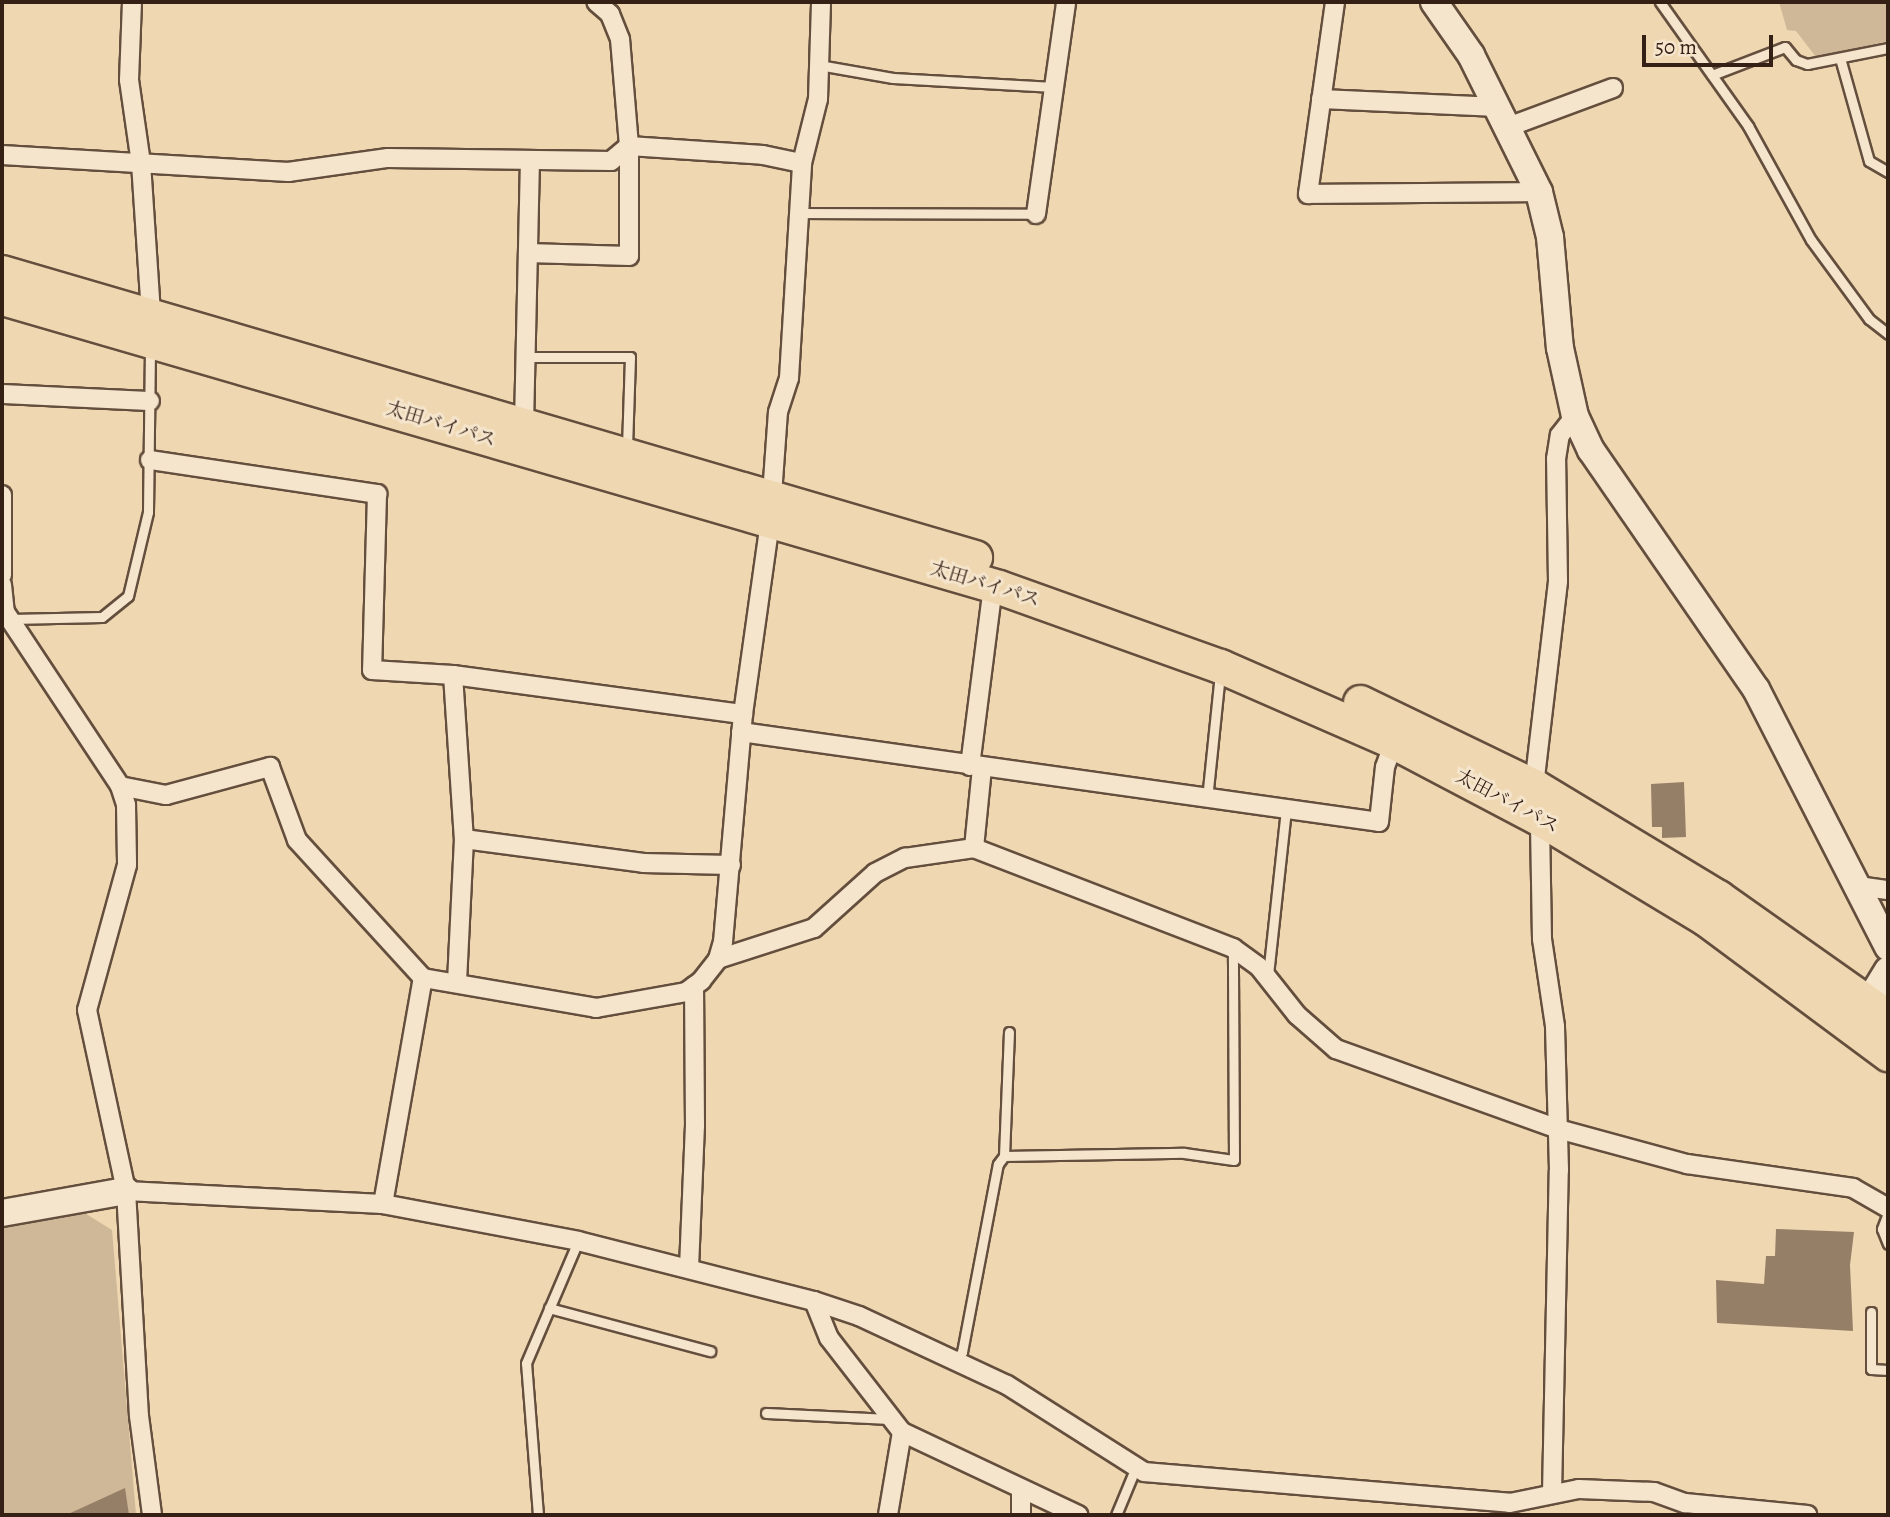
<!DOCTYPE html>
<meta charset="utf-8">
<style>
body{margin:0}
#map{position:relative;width:1890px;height:1517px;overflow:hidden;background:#efd7b1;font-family:Alegreya,"Noto Serif JP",serif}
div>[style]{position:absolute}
.green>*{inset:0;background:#cfb897}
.building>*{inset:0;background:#967f67}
.roads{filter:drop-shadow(2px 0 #644e3d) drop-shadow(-2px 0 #644e3d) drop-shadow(0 2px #644e3d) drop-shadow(0 -2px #644e3d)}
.lane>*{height:9px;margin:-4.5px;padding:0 4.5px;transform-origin:4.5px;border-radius:4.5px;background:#f5e5cc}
.street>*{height:18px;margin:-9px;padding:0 9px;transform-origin:9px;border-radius:9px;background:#f5e5cc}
.secondary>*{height:26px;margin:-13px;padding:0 13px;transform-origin:13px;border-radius:13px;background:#f5e5cc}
.highway>*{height:33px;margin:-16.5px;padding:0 16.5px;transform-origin:16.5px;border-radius:16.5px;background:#efd7b1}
span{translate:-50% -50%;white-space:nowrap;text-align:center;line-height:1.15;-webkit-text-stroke:6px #f5e5cc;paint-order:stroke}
.street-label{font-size:19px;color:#352016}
.frame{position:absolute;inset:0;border:4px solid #352016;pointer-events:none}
.scale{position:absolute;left:1642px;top:35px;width:131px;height:32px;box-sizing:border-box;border:4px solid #352016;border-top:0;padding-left:9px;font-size:21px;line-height:24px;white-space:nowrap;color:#352016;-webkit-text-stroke:5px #f5e5cc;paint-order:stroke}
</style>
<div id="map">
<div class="green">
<i style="clip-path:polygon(1779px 2px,1888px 2px,1888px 41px,1816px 57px,1796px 31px,1787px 30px)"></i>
<i style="clip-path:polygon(83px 1212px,112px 1230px,136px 1515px,2px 1515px,2px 1227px)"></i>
</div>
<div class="building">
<i style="clip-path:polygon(1684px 782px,1686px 837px,1662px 838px,1662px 827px,1652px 827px,1651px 784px)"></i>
<i style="clip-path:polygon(1776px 1229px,1854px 1232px,1850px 1265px,1853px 1331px,1717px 1323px,1716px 1280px,1764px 1284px,1766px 1256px,1775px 1256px)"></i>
<i style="clip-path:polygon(125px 1488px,129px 1515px,66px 1515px)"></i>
</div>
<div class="roads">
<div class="lane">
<i style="left:1660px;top:2px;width:152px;rotate:54.6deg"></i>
<i style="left:1748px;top:126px;width:130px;rotate:61.1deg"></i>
<i style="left:1811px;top:240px;width:98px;rotate:53.7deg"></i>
<i style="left:1869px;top:319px;width:24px;rotate:38deg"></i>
<i style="left:1840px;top:58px;width:107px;rotate:74.3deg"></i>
<i style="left:1869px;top:161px;width:22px;rotate:30deg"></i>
<i style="left:819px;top:65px;width:75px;rotate:10deg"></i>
<i style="left:893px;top:78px;width:161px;rotate:3.2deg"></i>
<i style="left:1712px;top:75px;width:78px;rotate:-21deg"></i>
<i style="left:1785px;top:47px;width:17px;rotate:50deg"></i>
<i style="left:1796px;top:60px;width:12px;rotate:20deg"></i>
<i style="left:1807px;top:64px;width:83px;rotate:-11.2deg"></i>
<i style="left:799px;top:213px;width:237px;rotate:0.2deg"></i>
<i style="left:525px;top:357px;width:105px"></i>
<i style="left:630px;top:357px;width:90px;rotate:91.9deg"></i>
<i style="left:11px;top:619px;width:91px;rotate:-1.3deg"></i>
<i style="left:102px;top:617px;width:33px;rotate:-39deg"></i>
<i style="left:128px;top:596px;width:86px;rotate:-76.6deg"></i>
<i style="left:148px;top:512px;width:164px;rotate:-89.3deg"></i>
<i style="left:1207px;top:799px;width:126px;rotate:-84.1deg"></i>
<i style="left:1268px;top:975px;width:167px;rotate:-83.8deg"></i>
<i style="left:1004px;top:1156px;width:180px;rotate:-1deg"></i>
<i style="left:1184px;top:1153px;width:50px;rotate:8deg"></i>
<i style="left:1234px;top:1160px;width:209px;rotate:-90.3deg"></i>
<i style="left:1888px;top:1213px;width:17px;rotate:111deg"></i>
<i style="left:1882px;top:1229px;width:16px;rotate:68deg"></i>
<i style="left:549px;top:1308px;width:167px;rotate:15deg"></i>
<i style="left:1871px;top:1312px;width:57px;rotate:90deg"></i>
<i style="left:1871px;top:1369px;width:17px;rotate:3deg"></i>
<i style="left:956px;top:1360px;width:10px;rotate:-53deg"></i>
<i style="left:962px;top:1352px;width:191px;rotate:-79.2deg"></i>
<i style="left:998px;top:1164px;width:10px;rotate:-53deg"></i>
<i style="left:1004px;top:1156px;width:124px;rotate:-87.7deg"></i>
<i style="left:766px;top:1413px;width:124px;rotate:2.8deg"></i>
<i style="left:538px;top:1515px;width:152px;rotate:-94.5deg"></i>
<i style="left:526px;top:1363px;width:133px;rotate:-66.9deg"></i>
<i style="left:1116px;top:1515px;width:52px;rotate:-67.4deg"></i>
</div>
<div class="street">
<i style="left:132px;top:2px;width:78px;rotate:92.2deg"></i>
<i style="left:129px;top:80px;width:84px;rotate:81.8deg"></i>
<i style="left:141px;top:163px;width:152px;rotate:86.2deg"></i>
<i style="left:1335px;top:2px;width:194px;rotate:98deg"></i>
<i style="left:1308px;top:194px;width:231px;rotate:-0.5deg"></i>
<i style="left:1321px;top:99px;width:177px;rotate:2.6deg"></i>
<i style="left:1508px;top:127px;width:112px;rotate:-20.4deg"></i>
<i style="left:2px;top:155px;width:287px;rotate:3.4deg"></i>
<i style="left:288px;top:172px;width:101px;rotate:-8deg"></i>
<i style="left:388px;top:158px;width:223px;rotate:0.8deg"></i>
<i style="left:611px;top:161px;width:23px;rotate:-40deg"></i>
<i style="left:629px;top:146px;width:134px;rotate:3.8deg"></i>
<i style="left:763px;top:155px;width:40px;rotate:12deg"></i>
<i style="left:1036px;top:214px;width:214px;rotate:-81.9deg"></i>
<i style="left:528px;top:253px;width:101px;rotate:1.7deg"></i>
<i style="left:629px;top:256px;width:110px;rotate:-90deg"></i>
<i style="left:629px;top:146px;width:107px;rotate:-94.8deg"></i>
<i style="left:620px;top:39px;width:27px;rotate:-112deg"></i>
<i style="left:610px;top:14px;width:18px;rotate:-139deg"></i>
<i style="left:2px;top:394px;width:148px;rotate:2.7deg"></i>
<i style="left:524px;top:424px;width:263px;rotate:-88.7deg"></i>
<i style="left:150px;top:460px;width:230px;rotate:8.5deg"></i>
<i style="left:377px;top:494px;width:176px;rotate:91.6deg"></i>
<i style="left:372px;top:670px;width:81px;rotate:3.5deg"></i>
<i style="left:453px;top:675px;width:293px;rotate:7.7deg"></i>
<i style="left:2px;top:495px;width:80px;rotate:90deg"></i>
<i style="left:2px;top:585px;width:27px;rotate:84deg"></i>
<i style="left:5px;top:612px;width:209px;rotate:56.5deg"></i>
<i style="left:120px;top:786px;width:20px;rotate:72deg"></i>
<i style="left:126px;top:805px;width:60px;rotate:89deg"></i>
<i style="left:127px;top:865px;width:150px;rotate:105.4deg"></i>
<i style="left:87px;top:1010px;width:185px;rotate:77.8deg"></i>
<i style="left:126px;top:1191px;width:225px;rotate:86.7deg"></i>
<i style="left:139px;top:1416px;width:100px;rotate:82.5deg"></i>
<i style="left:453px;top:675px;width:164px;rotate:86.2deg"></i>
<i style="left:464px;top:839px;width:144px;rotate:92.8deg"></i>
<i style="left:741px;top:732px;width:644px;rotate:8.03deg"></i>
<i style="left:1379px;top:822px;width:55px;rotate:-83.8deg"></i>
<i style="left:1385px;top:767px;width:27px;rotate:-70deg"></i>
<i style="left:970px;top:766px;width:181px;rotate:-82.7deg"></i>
<i style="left:120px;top:786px;width:47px;rotate:11.1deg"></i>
<i style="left:166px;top:795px;width:108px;rotate:-15.1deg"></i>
<i style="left:270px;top:767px;width:78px;rotate:69.7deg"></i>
<i style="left:297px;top:840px;width:187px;rotate:47.6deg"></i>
<i style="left:423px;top:978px;width:176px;rotate:9.8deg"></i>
<i style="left:596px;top:1008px;width:91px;rotate:-10.1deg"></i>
<i style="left:686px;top:992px;width:19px;rotate:-36deg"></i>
<i style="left:701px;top:981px;width:28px;rotate:-52deg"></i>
<i style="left:718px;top:959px;width:18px;rotate:-74deg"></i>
<i style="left:723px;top:942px;width:229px;rotate:-85deg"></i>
<i style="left:743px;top:714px;width:193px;rotate:-82deg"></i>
<i style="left:770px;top:523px;width:111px;rotate:-85.9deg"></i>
<i style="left:778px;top:412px;width:36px;rotate:-72deg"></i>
<i style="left:789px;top:378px;width:215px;rotate:-86.5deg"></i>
<i style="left:802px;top:163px;width:66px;rotate:-76deg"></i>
<i style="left:818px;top:99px;width:97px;rotate:-88.2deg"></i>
<i style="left:464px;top:839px;width:181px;rotate:7.6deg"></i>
<i style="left:643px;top:863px;width:88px;rotate:1.3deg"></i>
<i style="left:974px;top:848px;width:80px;rotate:-84.3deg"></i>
<i style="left:1858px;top:886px;width:30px;rotate:8deg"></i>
<i style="left:718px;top:959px;width:101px;rotate:-17.9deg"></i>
<i style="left:814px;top:928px;width:82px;rotate:-42deg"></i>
<i style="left:875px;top:873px;width:34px;rotate:-27deg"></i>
<i style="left:905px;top:858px;width:70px;rotate:-8.2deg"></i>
<i style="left:974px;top:848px;width:278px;rotate:21.1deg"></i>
<i style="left:1233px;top:948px;width:32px;rotate:36deg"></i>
<i style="left:1259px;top:967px;width:61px;rotate:51.6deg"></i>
<i style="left:1297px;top:1015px;width:52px;rotate:41.1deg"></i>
<i style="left:1336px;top:1049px;width:236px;rotate:19.8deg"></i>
<i style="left:1558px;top:1129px;width:134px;rotate:15.2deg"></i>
<i style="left:1687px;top:1164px;width:168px;rotate:8.2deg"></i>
<i style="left:1853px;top:1188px;width:40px;rotate:29.7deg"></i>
<i style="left:126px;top:1191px;width:257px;rotate:2.9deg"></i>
<i style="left:383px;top:1204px;width:198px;rotate:10.7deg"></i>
<i style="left:578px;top:1241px;width:244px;rotate:14.3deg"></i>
<i style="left:814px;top:1301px;width:47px;rotate:18.4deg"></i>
<i style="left:859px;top:1316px;width:163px;rotate:25deg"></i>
<i style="left:1007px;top:1385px;width:162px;rotate:32.4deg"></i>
<i style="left:1144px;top:1472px;width:367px;rotate:4.8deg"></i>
<i style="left:1510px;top:1503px;width:70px;rotate:-11.5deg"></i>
<i style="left:1579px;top:1489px;width:75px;rotate:2.3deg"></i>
<i style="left:1654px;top:1492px;width:33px;rotate:20deg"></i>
<i style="left:1685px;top:1503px;width:123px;rotate:5.6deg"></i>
<i style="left:383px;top:1204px;width:230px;rotate:-80deg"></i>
<i style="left:689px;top:1268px;width:142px;rotate:-87.6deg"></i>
<i style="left:695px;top:1126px;width:140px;rotate:-90.4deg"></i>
<i style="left:814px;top:1301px;width:40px;rotate:68deg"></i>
<i style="left:829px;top:1338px;width:119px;rotate:52.2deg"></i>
<i style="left:902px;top:1432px;width:84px;rotate:99.6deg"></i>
<i style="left:902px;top:1432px;width:195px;rotate:25.2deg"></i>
<i style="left:1552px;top:1494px;width:324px;rotate:-88.8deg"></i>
<i style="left:1559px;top:1170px;width:144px;rotate:-91.6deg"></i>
<i style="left:1555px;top:1026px;width:88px;rotate:-98.5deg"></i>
<i style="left:1542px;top:939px;width:120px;rotate:-91deg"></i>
<i style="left:1540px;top:819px;width:34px;rotate:-100deg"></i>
<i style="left:1534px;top:786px;width:206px;rotate:-83.3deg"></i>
<i style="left:1558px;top:581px;width:122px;rotate:-90.9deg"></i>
<i style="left:1556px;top:459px;width:24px;rotate:-81deg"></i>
<i style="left:1560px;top:435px;width:24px;rotate:-52deg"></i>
<i style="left:1021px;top:1515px;width:26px;rotate:-90deg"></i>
</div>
<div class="secondary">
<i style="left:1434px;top:2px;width:65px;rotate:55.1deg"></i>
<i style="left:1471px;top:55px;width:153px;rotate:63.6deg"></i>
<i style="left:1539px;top:192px;width:46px;rotate:76.3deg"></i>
<i style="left:1550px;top:237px;width:111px;rotate:84.9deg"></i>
<i style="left:1560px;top:348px;width:70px;rotate:77.6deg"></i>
<i style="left:1575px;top:416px;width:38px;rotate:65deg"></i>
<i style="left:1591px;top:450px;width:290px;rotate:55.4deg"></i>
<i style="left:1756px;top:689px;width:290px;rotate:62.9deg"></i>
<i style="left:1858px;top:1019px;width:57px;rotate:-58.5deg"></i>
<i style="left:2px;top:1213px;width:126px;rotate:-10.1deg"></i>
</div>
<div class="highway">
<i style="left:2px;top:272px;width:1014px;rotate:16.33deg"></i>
<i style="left:2px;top:298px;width:1038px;rotate:16.17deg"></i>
<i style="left:999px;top:587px;width:235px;rotate:19.7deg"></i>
<i style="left:1220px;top:666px;width:190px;rotate:23.6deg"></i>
<i style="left:1394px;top:742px;width:165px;rotate:27.8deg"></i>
<i style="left:1540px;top:819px;width:194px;rotate:31.1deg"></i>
<i style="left:1706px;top:919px;width:227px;rotate:36.6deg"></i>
<i style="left:1360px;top:702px;width:193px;rotate:25.8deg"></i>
<i style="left:1534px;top:786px;width:215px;rotate:31.1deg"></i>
<i style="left:1718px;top:897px;width:208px;rotate:35.2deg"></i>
</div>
</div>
<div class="street-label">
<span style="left:441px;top:425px;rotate:17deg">太田バイパス</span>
<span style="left:985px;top:585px;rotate:17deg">太田バイパス</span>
<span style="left:1507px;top:802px;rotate:28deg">太田バイパス</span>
</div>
<div class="frame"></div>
<div class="scale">50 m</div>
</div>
